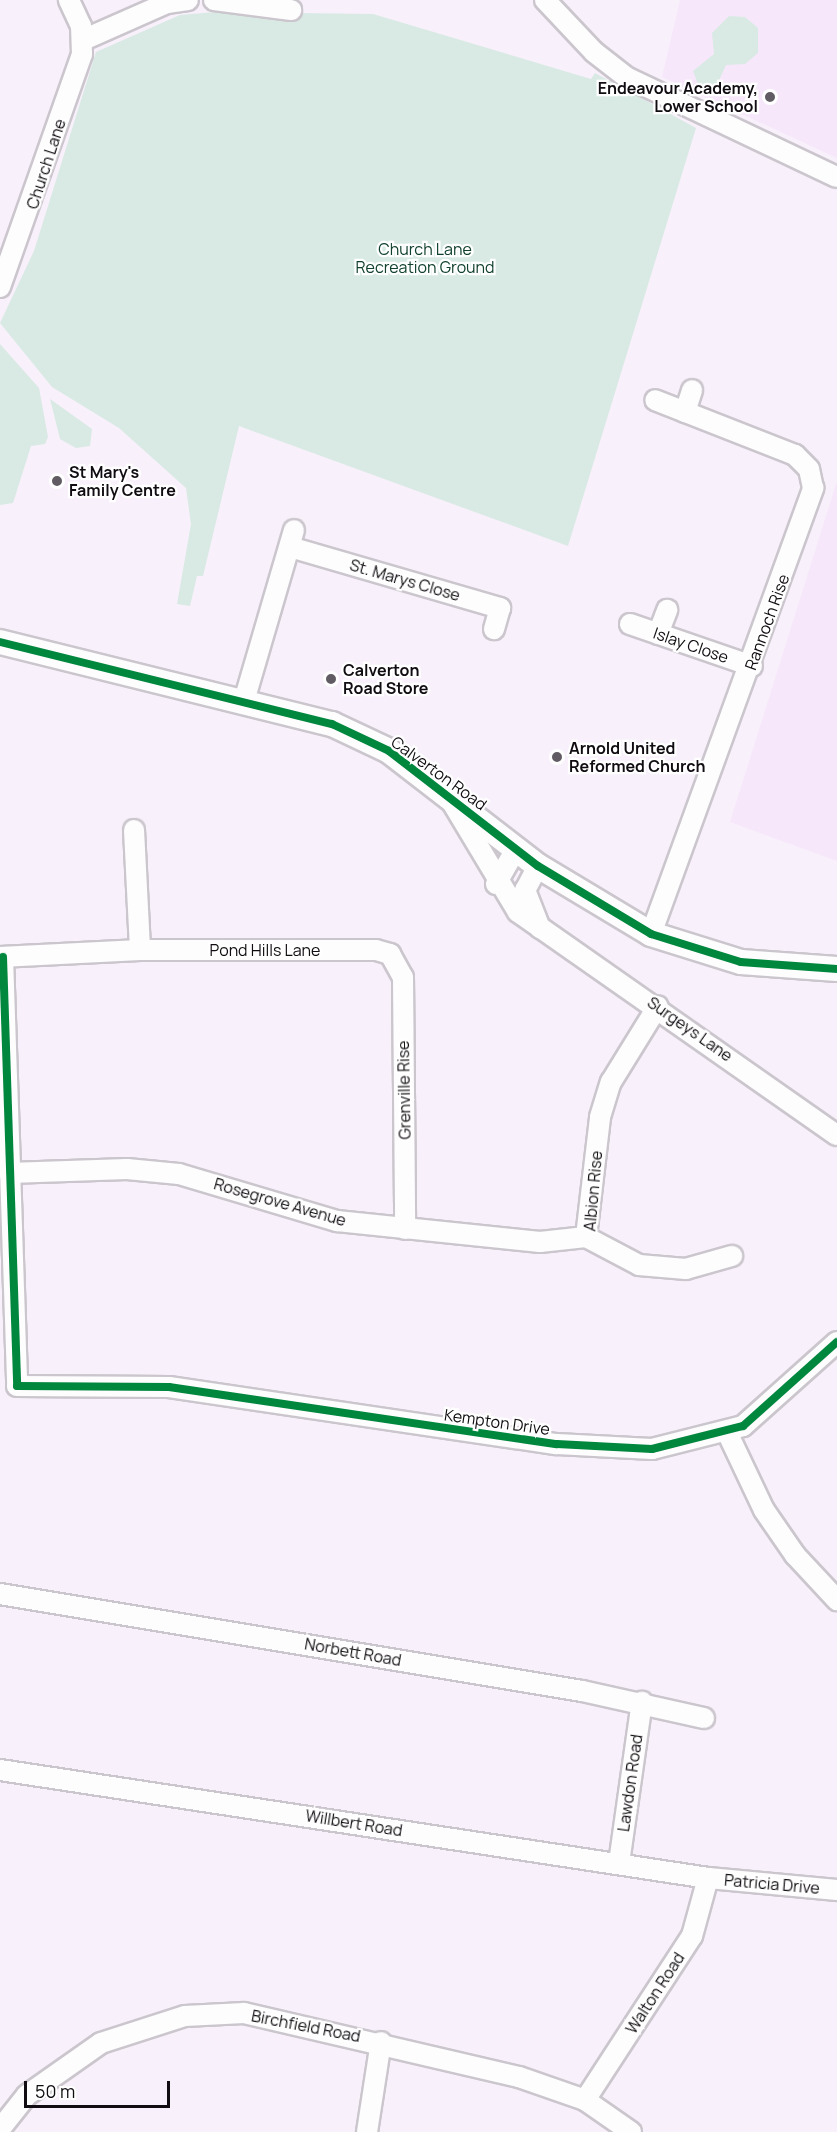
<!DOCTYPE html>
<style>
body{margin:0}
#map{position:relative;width:837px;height:2132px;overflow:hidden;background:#f8f0fa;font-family:Manrope,sans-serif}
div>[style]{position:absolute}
.built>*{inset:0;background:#f6e8fa}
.green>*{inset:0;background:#d8eae3}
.roads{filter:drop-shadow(2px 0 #cbc6cd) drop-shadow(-2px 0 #cbc6cd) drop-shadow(0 2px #cbc6cd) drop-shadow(0 -2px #cbc6cd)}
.minor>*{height:20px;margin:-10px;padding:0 10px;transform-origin:10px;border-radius:10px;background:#fefdfe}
.tertiary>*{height:24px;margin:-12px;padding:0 12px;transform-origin:12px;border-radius:12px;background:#fefdfe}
.cycleway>*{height:8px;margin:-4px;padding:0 4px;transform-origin:4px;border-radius:4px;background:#00873e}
.dots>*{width:16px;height:16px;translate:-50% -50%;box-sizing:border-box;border:3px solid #fff;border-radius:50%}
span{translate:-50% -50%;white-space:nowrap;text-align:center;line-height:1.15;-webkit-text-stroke:4.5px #fff;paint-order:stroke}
.poi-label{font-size:16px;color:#100c11;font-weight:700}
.right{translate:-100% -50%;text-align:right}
.left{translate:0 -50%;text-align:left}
.street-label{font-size:16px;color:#100c11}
.park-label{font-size:16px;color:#10412d}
.scale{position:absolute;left:24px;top:2081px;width:146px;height:27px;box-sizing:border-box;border:3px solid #100c11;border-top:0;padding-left:8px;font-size:18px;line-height:21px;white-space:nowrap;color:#100c11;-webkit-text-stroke:4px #fff;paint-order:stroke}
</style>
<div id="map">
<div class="built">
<i style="clip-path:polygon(680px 0,837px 0,837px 158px,662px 77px)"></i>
<i style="clip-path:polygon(837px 481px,837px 861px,730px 822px)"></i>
</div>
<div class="green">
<i style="clip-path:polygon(215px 12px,373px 14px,591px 79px,595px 73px,696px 128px,568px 546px,239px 426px,203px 576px,197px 576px,190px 606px,177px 604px,191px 524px,186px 488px,119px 428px,52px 387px,0 323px,34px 251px,96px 52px,180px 15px)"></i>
<i style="clip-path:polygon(729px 16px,745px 17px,758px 28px,758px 53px,745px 64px,726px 65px,715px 89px,700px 89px,693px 71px,714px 54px,712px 33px)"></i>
<i style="clip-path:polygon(0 344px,39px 388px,48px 437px,45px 444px,31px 446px,13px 503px,0 505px)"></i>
<i style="clip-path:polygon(50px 399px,92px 429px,90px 446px,76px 448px,60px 439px)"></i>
</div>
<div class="roads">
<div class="minor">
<i style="left:214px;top:0;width:78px;rotate:7.4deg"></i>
<i style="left:545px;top:0;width:71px;rotate:46.7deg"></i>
<i style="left:594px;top:52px;width:41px;rotate:38deg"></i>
<i style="left:626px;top:77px;width:233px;rotate:25.4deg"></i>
<i style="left:83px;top:40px;width:92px;rotate:-23.8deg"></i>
<i style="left:167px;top:3px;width:21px;rotate:-8deg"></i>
<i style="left:0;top:287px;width:247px;rotate:-70.6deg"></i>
<i style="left:82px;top:54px;width:28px;rotate:-92deg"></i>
<i style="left:81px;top:26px;width:29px;rotate:-115deg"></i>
<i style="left:685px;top:412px;width:23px;rotate:-72deg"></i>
<i style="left:290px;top:547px;width:219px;rotate:16.2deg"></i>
<i style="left:500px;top:608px;width:22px;rotate:106deg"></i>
<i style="left:630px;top:624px;width:129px;rotate:19deg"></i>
<i style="left:658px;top:634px;width:26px;rotate:-69deg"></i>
<i style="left:244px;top:701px;width:178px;rotate:-73.7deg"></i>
<i style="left:453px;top:804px;width:126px;rotate:59deg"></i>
<i style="left:518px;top:912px;width:389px;rotate:35deg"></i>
<i style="left:134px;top:830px;width:120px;rotate:87.1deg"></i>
<i style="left:538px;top:866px;width:27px;rotate:118deg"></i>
<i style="left:525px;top:890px;width:41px;rotate:68.5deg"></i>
<i style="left:496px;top:884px;width:40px;rotate:-60.3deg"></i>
<i style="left:651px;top:934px;width:475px;rotate:-70deg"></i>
<i style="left:813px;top:488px;width:19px;rotate:-102deg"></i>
<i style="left:809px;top:469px;width:20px;rotate:-135deg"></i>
<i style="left:795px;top:455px;width:150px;rotate:-158.6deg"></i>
<i style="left:0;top:957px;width:140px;rotate:-2.9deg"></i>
<i style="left:140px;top:950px;width:236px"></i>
<i style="left:376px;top:950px;width:15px;rotate:16deg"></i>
<i style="left:390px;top:954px;width:26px;rotate:61deg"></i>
<i style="left:403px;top:977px;width:252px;rotate:89.5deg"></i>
<i style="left:3px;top:957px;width:429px;rotate:88.1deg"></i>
<i style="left:17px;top:1386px;width:152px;rotate:0.4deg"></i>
<i style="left:169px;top:1387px;width:392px;rotate:8.4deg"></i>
<i style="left:557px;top:1444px;width:95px;rotate:3deg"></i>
<i style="left:652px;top:1449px;width:94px;rotate:-14.2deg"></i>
<i style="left:743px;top:1426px;width:126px;rotate:-41.8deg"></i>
<i style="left:9px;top:1173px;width:118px;rotate:-1.9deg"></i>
<i style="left:127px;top:1169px;width:52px;rotate:5.5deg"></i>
<i style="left:179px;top:1174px;width:165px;rotate:16.6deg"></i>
<i style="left:337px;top:1221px;width:204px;rotate:5.9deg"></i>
<i style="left:540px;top:1242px;width:46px;rotate:-6.2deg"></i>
<i style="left:586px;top:1237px;width:121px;rotate:-83.3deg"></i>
<i style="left:600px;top:1117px;width:37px;rotate:-73deg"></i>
<i style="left:611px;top:1082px;width:89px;rotate:-58.3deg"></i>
<i style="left:586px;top:1237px;width:60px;rotate:27.8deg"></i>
<i style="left:639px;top:1265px;width:47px;rotate:4.9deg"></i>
<i style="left:686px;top:1269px;width:48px;rotate:-15.8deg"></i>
<i style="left:727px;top:1432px;width:86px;rotate:64.6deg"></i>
<i style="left:764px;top:1510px;width:55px;rotate:55.4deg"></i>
<i style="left:795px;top:1555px;width:62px;rotate:47deg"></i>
<i style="left:0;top:1594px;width:590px;rotate:9.46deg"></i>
<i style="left:582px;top:1691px;width:125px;rotate:12.5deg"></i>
<i style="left:0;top:1770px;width:716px;rotate:8.67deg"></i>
<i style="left:708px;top:1878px;width:130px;rotate:5.3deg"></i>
<i style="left:619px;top:1863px;width:163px;rotate:-81.9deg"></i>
<i style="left:585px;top:2100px;width:196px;rotate:-56.9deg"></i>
<i style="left:692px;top:1936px;width:60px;rotate:-74.6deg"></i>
<i style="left:0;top:2129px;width:43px;rotate:-51.5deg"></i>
<i style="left:27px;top:2095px;width:90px;rotate:-35.1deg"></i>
<i style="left:101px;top:2043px;width:88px;rotate:-17.8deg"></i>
<i style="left:185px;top:2016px;width:59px;rotate:-2.9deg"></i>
<i style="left:244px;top:2013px;width:282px;rotate:13.1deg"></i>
<i style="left:519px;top:2077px;width:70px;rotate:19.2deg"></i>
<i style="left:585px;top:2100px;width:56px;rotate:34.8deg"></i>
<i style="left:367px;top:2132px;width:91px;rotate:-81.2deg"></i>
</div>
<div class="tertiary">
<i style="left:0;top:642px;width:342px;rotate:13.9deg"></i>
<i style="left:332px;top:724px;width:63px;rotate:25.3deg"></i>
<i style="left:389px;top:751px;width:188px;rotate:37.7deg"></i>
<i style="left:538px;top:866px;width:132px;rotate:31deg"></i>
<i style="left:651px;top:934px;width:94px;rotate:17.3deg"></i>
<i style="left:741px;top:962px;width:96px;rotate:4.2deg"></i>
</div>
</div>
<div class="cycleway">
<i style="left:0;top:642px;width:342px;rotate:13.9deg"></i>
<i style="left:332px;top:724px;width:63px;rotate:25.3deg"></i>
<i style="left:389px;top:751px;width:188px;rotate:37.7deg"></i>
<i style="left:538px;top:866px;width:132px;rotate:31deg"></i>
<i style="left:651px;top:934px;width:94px;rotate:17.3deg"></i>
<i style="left:741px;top:962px;width:96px;rotate:4.2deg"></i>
<i style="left:3px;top:957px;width:429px;rotate:88.1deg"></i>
<i style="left:17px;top:1386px;width:152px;rotate:0.4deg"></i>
<i style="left:169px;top:1387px;width:392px;rotate:8.4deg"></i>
<i style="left:557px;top:1444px;width:95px;rotate:3deg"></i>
<i style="left:652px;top:1449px;width:94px;rotate:-14.2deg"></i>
<i style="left:743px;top:1426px;width:126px;rotate:-41.8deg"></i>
</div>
<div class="dots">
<i style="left:770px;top:97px;background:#615c63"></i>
<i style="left:57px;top:481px;background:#615c63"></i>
<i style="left:331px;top:679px;background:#615c63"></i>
<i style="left:557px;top:757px;background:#615c63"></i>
</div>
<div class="poi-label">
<span class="right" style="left:758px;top:97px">Endeavour Academy,<br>Lower School</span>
<span class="left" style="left:69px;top:481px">St Mary's<br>Family Centre</span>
<span class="left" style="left:343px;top:679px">Calverton<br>Road Store</span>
<span class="left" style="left:569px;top:757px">Arnold United<br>Reformed Church</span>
</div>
<div class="street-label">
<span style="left:46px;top:164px;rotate:-72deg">Church Lane</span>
<span style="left:405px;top:580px;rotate:16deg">St. Marys Close</span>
<span style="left:767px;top:622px;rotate:-70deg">Rannoch Rise</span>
<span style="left:691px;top:645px;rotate:19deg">Islay Close</span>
<span style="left:439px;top:773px;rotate:36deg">Calverton Road</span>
<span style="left:265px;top:950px">Pond Hills Lane</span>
<span style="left:690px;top:1029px;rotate:35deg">Surgeys Lane</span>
<span style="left:404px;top:1090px;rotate:-91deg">Grenville Rise</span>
<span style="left:593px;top:1191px;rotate:-85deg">Albion Rise</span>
<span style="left:280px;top:1202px;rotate:16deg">Rosegrove Avenue</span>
<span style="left:497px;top:1422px;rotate:8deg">Kempton Drive</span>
<span style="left:353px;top:1652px;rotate:10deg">Norbett Road</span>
<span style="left:630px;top:1783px;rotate:-82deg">Lawdon Road</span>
<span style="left:354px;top:1823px;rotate:9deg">Willbert Road</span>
<span style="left:772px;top:1884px;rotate:5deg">Patricia Drive</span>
<span style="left:655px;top:1993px;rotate:-57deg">Walton Road</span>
<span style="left:306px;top:2026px;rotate:11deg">Birchfield Road</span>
</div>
<div class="park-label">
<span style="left:425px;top:258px">Church Lane<br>Recreation Ground</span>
</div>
<div class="scale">50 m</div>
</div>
